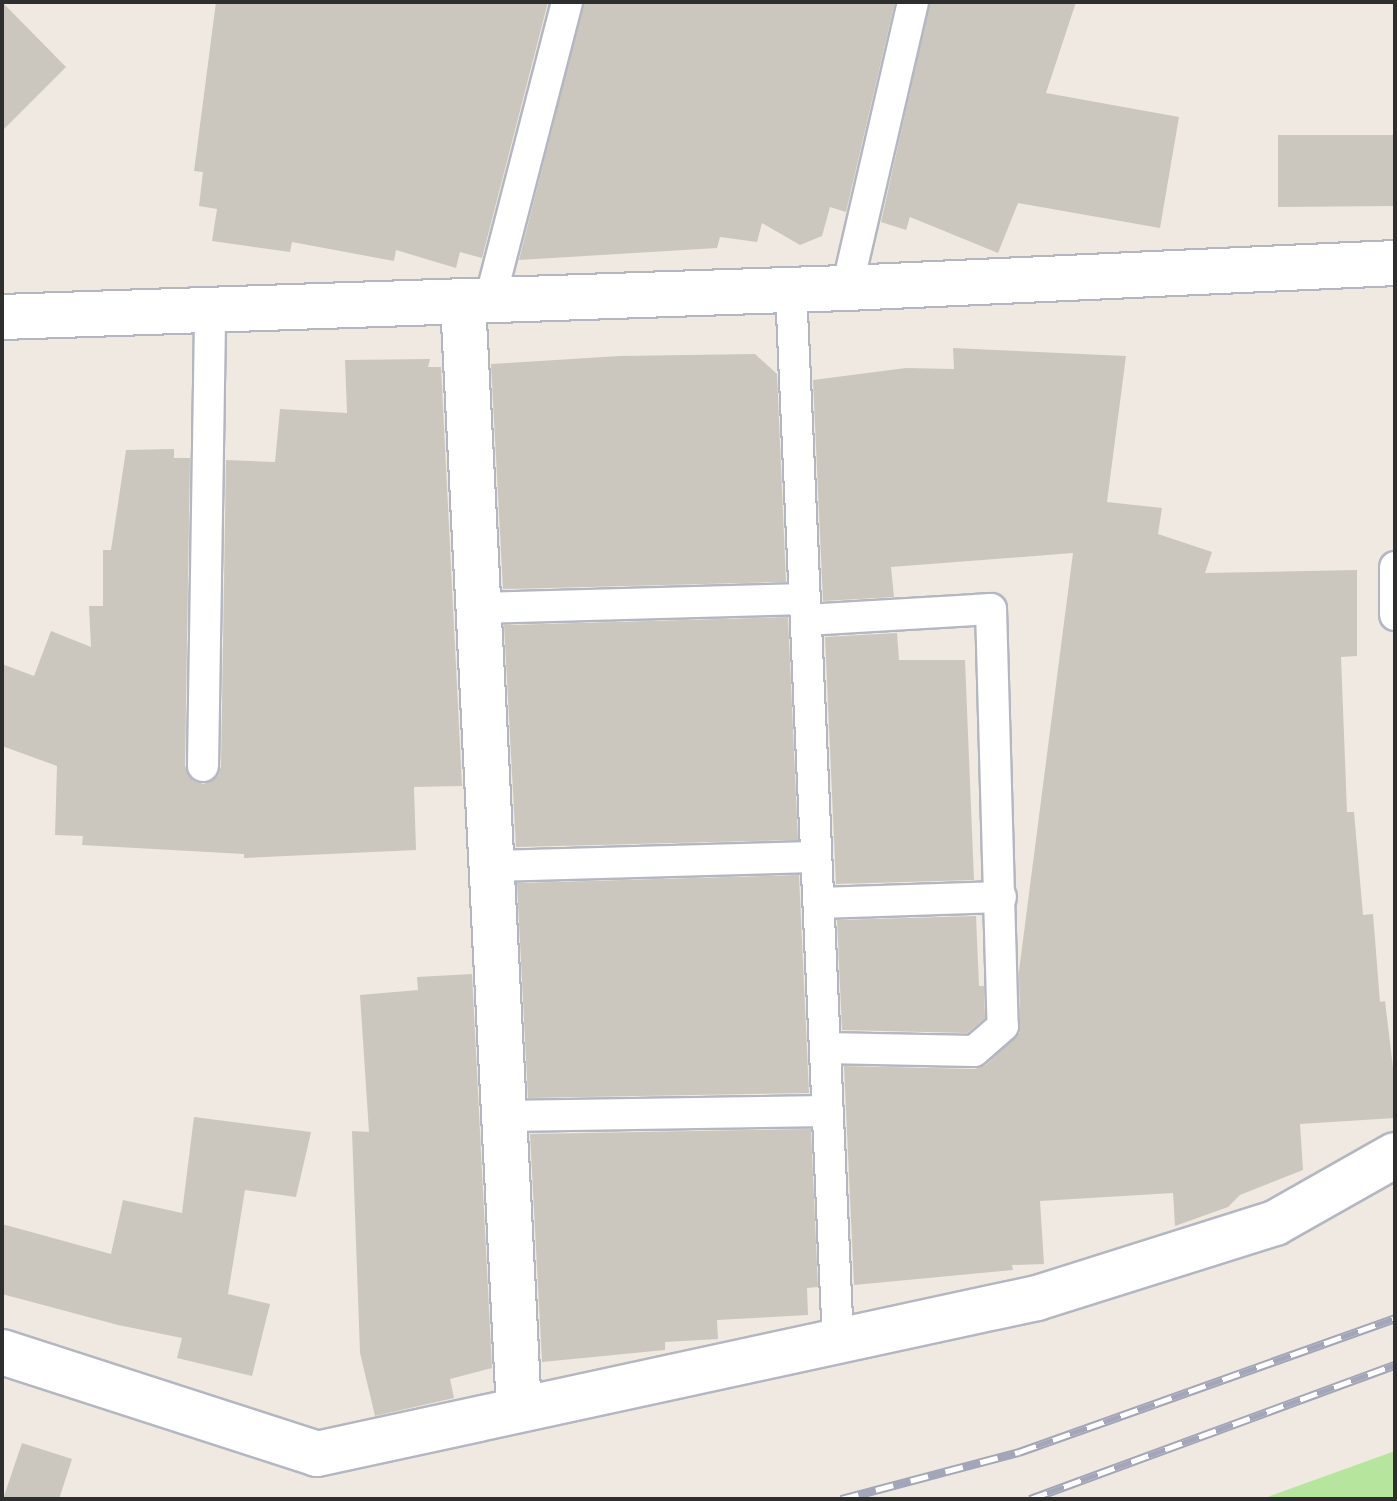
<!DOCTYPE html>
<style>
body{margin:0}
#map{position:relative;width:1397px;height:1501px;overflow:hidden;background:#efe9e1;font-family:"Asap Condensed",sans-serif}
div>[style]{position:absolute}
.green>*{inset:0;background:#b6e59e}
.building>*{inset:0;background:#cbc7bf}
.roads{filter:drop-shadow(2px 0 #b4b7c1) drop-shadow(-2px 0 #b4b7c1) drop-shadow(0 2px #b4b7c1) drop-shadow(0 -2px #b4b7c1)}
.service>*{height:30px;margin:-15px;padding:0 15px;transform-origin:15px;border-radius:15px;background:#fff}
.minor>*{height:44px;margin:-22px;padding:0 22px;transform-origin:22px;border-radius:22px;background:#fff}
.tertiary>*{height:44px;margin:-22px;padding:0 22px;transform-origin:22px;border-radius:22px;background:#fff}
.rail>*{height:9px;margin-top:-4.5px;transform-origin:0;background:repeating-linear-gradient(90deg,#fff 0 18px,#a3a6b8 0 36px);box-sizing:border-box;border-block:2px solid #a3a6b8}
span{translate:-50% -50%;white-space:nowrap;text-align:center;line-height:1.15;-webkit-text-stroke:6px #fff;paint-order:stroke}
.frame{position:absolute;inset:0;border:4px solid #2e2e2e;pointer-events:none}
</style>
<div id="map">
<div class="green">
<i style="clip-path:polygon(1395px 1451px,1395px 1499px,1262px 1499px)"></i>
</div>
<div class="building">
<i style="clip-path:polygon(2px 2px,66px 67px,2px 131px)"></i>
<i style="clip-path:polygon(216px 2px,548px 2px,482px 258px,460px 252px,456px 268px,396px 250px,394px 261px,292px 242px,290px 252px,212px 241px,217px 209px,199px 206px,203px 172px,194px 171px)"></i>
<i style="clip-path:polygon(584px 2px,895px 2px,846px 212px,830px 207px,822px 236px,800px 245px,762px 223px,757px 242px,720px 237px,717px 248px,519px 260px)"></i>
<i style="clip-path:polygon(930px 2px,1076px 2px,1046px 93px,1179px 117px,1160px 228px,1018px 203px,998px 253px,910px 217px,906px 230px,881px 222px)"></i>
<i style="clip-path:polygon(1278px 135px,1395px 135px,1395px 206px,1278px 207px)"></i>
<i style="clip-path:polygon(953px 348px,1126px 356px,1107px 502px,1162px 508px,1158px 534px,1212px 552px,1205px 573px,1357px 570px,1357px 656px,1341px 657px,1347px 812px,1354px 812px,1363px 915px,1373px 914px,1380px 1002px,1385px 1001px,1395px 1084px,1395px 1118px,1300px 1124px,1303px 1170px,1240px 1195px,1228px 1207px,1175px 1226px,1173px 1193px,1040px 1201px,1044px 1264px,1012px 1265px,1013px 1270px,854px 1285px,844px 1066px,975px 1069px,986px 1065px,1020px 1033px,1019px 971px,1073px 553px,891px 567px,894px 597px,823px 601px,813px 380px,906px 368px,954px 369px)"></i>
<i style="clip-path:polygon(755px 354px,777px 374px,786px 582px,503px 589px,491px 364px,619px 356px)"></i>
<i style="clip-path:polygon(430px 359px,428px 367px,441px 367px,462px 786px,414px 787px,416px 850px,244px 858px,244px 854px,82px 845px,83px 836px,55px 835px,57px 766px,2px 746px,2px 664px,34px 676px,51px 631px,91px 647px,89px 606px,103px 606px,103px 550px,111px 550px,126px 450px,174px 449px,174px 458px,190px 458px,185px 766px,193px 781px,204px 784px,218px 776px,221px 766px,226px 460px,275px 462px,280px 409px,347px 413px,345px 360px)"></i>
<i style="clip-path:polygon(788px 617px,798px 840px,516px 847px,504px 625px)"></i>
<i style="clip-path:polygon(897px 633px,899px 660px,965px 660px,974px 880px,836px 884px,825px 637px)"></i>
<i style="clip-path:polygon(799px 875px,809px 1093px,528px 1098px,517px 883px)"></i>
<i style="clip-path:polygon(976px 916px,979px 986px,984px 986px,985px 1018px,967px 1033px,842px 1030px,837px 920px)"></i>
<i style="clip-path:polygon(472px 974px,492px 1368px,450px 1379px,454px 1398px,375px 1416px,360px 1353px,352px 1131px,369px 1132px,360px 995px,418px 990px,417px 977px)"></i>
<i style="clip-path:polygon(194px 1117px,311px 1132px,296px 1197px,245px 1190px,228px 1294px,270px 1304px,252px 1376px,177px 1358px,182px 1338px,118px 1325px,2px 1294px,2px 1224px,111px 1254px,123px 1200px,182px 1213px)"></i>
<i style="clip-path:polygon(811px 1129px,818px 1287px,807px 1288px,808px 1315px,717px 1320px,718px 1339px,665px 1342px,665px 1350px,542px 1362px,530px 1134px)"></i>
<i style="clip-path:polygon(22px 1443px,72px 1459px,59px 1499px,3px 1499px)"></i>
</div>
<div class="roads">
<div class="service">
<i style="left:847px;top:288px;width:294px;rotate:-77deg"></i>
<i style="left:791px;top:290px;width:1052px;rotate:87.44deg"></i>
<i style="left:490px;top:300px;width:308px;rotate:-75.5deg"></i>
<i style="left:1395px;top:567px;width:48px;rotate:90deg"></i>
<i style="left:479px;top:608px;width:326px;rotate:-1.6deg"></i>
<i style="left:806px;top:620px;width:185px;rotate:-3.4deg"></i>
<i style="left:991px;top:609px;width:417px;rotate:88.4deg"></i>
<i style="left:1003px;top:1026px;width:38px;rotate:139deg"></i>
<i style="left:974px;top:1051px;width:149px;rotate:-178.8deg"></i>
<i style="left:203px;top:766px;width:457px;rotate:-89.1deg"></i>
<i style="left:491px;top:866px;width:325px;rotate:-1.6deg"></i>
<i style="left:819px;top:903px;width:182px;rotate:-1.9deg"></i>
<i style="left:504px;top:1116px;width:324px;rotate:-0.9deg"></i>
</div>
<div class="minor">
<i style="left:463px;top:301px;width:1110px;rotate:87.11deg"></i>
<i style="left:2px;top:1352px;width:331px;rotate:17.9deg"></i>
<i style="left:317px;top:1454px;width:737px;rotate:-12.23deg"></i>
<i style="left:1037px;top:1298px;width:250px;rotate:-17.5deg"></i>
<i style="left:1275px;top:1223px;width:138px;rotate:-29.5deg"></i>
</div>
<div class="tertiary">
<i style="left:2px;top:317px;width:845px;rotate:-1.97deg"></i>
<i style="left:847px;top:288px;width:549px;rotate:-2.61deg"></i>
</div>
</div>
<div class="rail">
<i style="left:841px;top:1499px;width:184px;rotate:-14.8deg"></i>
<i style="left:1019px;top:1452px;width:399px;rotate:-19.6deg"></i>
<i style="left:1030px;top:1499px;width:389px;rotate:-20.2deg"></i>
</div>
<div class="frame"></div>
</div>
